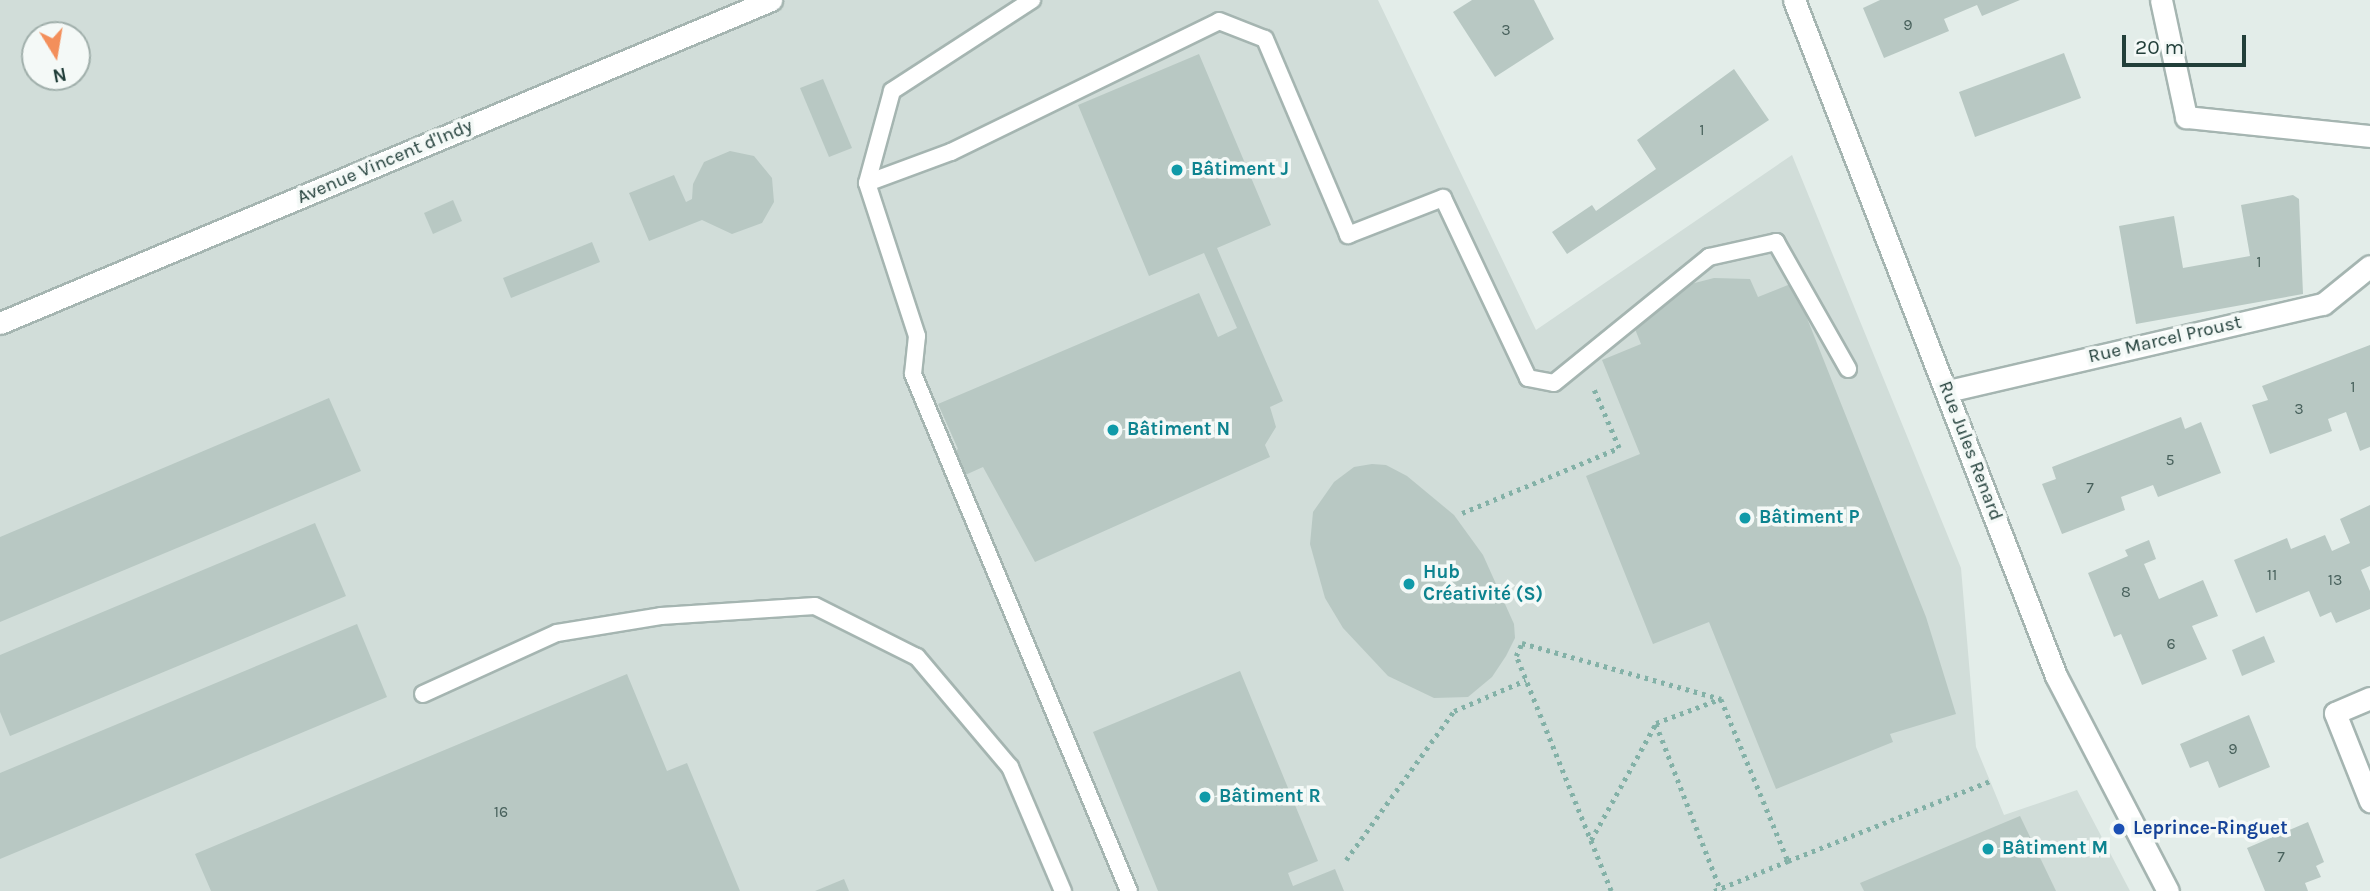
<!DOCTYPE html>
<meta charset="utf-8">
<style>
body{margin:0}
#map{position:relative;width:2370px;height:891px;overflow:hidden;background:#e3ede9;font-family:Karla,sans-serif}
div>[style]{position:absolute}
.built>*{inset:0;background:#d1ddd9}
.building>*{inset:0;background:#b8c8c3}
.path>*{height:4.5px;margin-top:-2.25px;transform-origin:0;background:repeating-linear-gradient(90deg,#83b1a7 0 3.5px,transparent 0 8.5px)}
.roads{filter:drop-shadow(2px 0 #a5b5b1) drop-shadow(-2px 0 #a5b5b1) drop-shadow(0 2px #a5b5b1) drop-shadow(0 -2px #a5b5b1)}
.service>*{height:16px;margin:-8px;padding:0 8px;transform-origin:8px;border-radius:8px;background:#fff}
.minor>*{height:21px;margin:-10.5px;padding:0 10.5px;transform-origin:10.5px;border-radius:10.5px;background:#fff}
.tertiary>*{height:21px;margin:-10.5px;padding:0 10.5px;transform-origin:10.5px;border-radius:10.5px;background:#fff}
.dots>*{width:19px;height:19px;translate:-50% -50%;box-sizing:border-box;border:4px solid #f4f9f7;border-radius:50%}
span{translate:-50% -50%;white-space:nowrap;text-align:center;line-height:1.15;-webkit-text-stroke:7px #f4f9f7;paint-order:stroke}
.number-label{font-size:16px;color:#48615c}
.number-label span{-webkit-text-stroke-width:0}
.street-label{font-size:19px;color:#223f3a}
.culture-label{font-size:19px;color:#0d838f;font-weight:700}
.left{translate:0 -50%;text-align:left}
.transit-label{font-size:19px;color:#164399;font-weight:700}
.north{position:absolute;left:21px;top:21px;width:70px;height:70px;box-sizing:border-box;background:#f4f9f7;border:2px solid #a0afab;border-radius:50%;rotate:169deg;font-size:19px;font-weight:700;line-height:28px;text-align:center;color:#223f3a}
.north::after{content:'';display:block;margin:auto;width:24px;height:32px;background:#f38f5b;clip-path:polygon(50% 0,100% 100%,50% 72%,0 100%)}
.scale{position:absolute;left:2122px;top:35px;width:124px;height:32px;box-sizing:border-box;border:4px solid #223f3a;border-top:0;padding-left:9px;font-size:21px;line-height:24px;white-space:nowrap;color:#223f3a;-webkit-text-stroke:5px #f4f9f7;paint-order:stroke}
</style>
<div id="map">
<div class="built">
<i style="clip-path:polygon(evenodd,0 0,1378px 0,1536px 330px,1792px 155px,1961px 568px,1976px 747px,2004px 815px,2077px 790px,2130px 891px,0 891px,0 0,35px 35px,77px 35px,77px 77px,35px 77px,35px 35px)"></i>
</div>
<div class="building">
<i style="clip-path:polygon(1472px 0,1534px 0,1554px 39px,1495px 77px,1453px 12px)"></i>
<i style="clip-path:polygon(1880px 0,2020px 0,1982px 16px,1977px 5px,1944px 19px,1949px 31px,1884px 58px,1863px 8px)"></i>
<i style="clip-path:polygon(2064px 53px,2081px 98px,1975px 137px,1959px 92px)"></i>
<i style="clip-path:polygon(1199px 54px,1271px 225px,1217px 248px,1283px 401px,1270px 407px,1276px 427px,1265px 445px,1270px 457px,1035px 562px,983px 467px,963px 476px,953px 452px,958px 449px,938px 404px,1199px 293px,1218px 337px,1237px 328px,1204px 253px,1149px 276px,1078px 105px)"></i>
<i style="clip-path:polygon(1734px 69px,1769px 120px,1567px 254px,1552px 232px,1592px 205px,1596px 211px,1656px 169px,1637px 140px)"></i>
<i style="clip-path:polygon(823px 79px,852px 148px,829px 157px,800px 88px)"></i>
<i style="clip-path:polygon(730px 151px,754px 156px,772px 178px,774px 202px,762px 223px,732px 234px,702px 220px,649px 241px,629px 193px,674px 175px,686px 202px,692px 199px,693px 184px,704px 162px)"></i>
<i style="clip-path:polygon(2293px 195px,2299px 199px,2303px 294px,2136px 324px,2119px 226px,2174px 216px,2183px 268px,2250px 256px,2241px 205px)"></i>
<i style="clip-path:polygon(453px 200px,462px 221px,433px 234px,424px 213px)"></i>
<i style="clip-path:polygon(592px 242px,600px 262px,511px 298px,503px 278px)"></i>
<i style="clip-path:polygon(1714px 278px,1750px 279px,1758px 297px,1793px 283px,1926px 617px,1956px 714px,1890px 734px,1893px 742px,1776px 789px,1709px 622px,1653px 644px,1586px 476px,1640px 454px,1602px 360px,1641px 344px,1635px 329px,1683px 286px)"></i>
<i style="clip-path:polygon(2370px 345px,2370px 447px,2360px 451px,2346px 412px,2328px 419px,2332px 431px,2270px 454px,2252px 405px,2268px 400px,2262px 386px)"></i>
<i style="clip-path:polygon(329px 398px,361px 471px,0 622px,0 537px)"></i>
<i style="clip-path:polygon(2181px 417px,2185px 429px,2201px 422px,2221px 473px,2158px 497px,2153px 485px,2121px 497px,2125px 510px,2062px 534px,2042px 484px,2056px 479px,2052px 467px)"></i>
<i style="clip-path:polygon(1372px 464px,1386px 465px,1407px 476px,1454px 515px,1483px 555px,1514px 624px,1515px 638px,1506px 656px,1492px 677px,1468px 697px,1434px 698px,1388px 676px,1343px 628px,1325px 598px,1310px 544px,1313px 512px,1334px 482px,1354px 467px)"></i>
<i style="clip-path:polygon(2370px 505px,2370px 566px,2361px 570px,2370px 591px,2370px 609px,2336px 623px,2331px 612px,2320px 617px,2309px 591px,2256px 613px,2234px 560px,2287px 538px,2291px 549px,2325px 535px,2332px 551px,2350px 543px,2340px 519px)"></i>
<i style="clip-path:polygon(315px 523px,346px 596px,10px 736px,0 712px,0 655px)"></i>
<i style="clip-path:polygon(2149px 540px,2156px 559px,2144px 564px,2159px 599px,2203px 580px,2218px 616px,2192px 626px,2207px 659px,2142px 685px,2121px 634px,2114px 637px,2088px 573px,2128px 556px,2125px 550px)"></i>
<i style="clip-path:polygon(357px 624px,387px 697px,0 859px,0 773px)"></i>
<i style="clip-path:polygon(2264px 636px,2275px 662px,2242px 676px,2232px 650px)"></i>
<i style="clip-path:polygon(1240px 671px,1318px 861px,1288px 873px,1293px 886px,1335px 869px,1344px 891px,1158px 891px,1093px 732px)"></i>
<i style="clip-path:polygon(627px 674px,667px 771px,687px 763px,740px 891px,211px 891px,195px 854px)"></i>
<i style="clip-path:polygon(2249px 715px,2270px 767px,2219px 788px,2208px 761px,2190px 768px,2180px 744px)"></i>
<i style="clip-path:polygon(2020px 816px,2056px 891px,1864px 891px,1860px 883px)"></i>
<i style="clip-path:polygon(2308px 822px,2324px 862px,2316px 866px,2321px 877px,2305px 883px,2308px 891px,2265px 891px,2247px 848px)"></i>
<i style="clip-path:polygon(844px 879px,849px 891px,815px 891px)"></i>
</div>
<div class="path">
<i style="left:1462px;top:513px;width:170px;rotate:-22.5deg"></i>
<i style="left:1619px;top:448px;width:63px;rotate:-113.3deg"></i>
<i style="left:1656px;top:724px;width:179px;rotate:68.7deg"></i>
<i style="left:1591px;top:840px;width:134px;rotate:-60.9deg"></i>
<i style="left:1656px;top:723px;width:68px;rotate:-20.6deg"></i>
<i style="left:1346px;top:860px;width:184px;rotate:-54.1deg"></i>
<i style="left:1454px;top:711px;width:78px;rotate:-23.3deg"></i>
<i style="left:1611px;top:891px;width:253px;rotate:-112deg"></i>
<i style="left:1516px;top:656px;width:14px;rotate:-65deg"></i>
<i style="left:1522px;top:643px;width:207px;rotate:15.7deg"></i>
<i style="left:1721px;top:699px;width:175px;rotate:67.5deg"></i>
<i style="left:1788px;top:861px;width:217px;rotate:-21.6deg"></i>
<i style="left:1714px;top:891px;width:80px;rotate:-22.1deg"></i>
</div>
<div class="roads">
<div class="service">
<i style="left:1032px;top:0;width:167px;rotate:147deg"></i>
<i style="left:892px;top:91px;width:95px;rotate:105.2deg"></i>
<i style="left:867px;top:183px;width:161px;rotate:71.9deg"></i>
<i style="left:917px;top:336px;width:38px;rotate:96deg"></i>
<i style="left:913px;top:374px;width:560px;rotate:67.33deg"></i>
<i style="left:867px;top:183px;width:90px;rotate:-20.3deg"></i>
<i style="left:951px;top:152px;width:298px;rotate:-26deg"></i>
<i style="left:1219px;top:21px;width:49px;rotate:21.4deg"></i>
<i style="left:1265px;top:39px;width:213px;rotate:67deg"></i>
<i style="left:1348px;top:235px;width:102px;rotate:-21.3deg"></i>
<i style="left:1443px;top:198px;width:199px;rotate:64.7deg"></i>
<i style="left:1528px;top:378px;width:26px;rotate:11deg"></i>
<i style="left:1554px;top:383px;width:200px;rotate:-39.1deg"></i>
<i style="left:1709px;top:257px;width:69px;rotate:-12.6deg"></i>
<i style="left:1776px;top:242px;width:146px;rotate:60.4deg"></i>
<i style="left:423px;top:694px;width:147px;rotate:-24.5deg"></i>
<i style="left:557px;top:633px;width:105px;rotate:-9.3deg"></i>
<i style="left:661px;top:616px;width:154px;rotate:-3.7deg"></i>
<i style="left:815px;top:606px;width:114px;rotate:26.6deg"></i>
<i style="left:917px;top:657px;width:144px;rotate:49.8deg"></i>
<i style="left:1010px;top:767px;width:135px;rotate:66.9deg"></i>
</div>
<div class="minor">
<i style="left:1794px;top:0;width:725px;rotate:68.81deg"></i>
<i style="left:2056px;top:676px;width:242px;rotate:62.5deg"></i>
<i style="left:2161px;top:0;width:120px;rotate:77.9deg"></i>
<i style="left:2186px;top:117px;width:185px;rotate:5.9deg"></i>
<i style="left:1948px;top:391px;width:385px;rotate:-13.1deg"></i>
<i style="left:2323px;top:304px;width:60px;rotate:-39deg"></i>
<i style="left:2370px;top:698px;width:38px;rotate:157deg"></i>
<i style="left:2335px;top:713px;width:95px;rotate:68.3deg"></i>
</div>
<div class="tertiary">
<i style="left:0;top:323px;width:836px;rotate:-22.73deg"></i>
</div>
</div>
<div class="dots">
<i style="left:1177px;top:170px;background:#0f9aa8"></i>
<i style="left:1113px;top:430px;background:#0f9aa8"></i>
<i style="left:1745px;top:518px;background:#0f9aa8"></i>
<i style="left:1409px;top:584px;background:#0f9aa8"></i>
<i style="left:1205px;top:797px;background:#0f9aa8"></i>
<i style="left:2119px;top:829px;background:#1a4fb4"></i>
<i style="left:1988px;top:849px;background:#0f9aa8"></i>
</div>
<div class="number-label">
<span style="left:1908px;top:25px">9</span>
<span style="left:1506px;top:30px">3</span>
<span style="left:1702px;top:130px">1</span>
<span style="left:2259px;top:262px">1</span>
<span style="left:2353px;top:387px">1</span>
<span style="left:2299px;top:409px">3</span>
<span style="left:2170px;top:460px">5</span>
<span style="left:2090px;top:488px">7</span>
<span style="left:2272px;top:575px">11</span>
<span style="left:2335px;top:580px">13</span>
<span style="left:2126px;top:592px">8</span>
<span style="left:2171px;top:644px">6</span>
<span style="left:2233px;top:749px">9</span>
<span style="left:501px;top:812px">16</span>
<span style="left:2281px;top:857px">7</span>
</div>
<div class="street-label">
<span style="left:385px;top:162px;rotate:-23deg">Avenue Vincent d'Indy</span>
<span style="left:2165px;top:340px;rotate:-13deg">Rue Marcel Proust</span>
<span style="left:1970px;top:451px;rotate:69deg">Rue Jules Renard</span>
</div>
<div class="culture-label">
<span class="left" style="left:1191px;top:170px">Bâtiment J</span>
<span class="left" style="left:1127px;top:430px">Bâtiment N</span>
<span class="left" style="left:1759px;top:518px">Bâtiment P</span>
<span class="left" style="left:1423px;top:584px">Hub<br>Créativité (S)</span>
<span class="left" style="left:1219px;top:797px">Bâtiment R</span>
<span class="left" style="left:2002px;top:849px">Bâtiment M</span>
</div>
<div class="transit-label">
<span class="left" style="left:2133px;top:829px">Leprince-Ringuet</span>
</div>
<div class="north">N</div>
<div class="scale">20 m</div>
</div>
